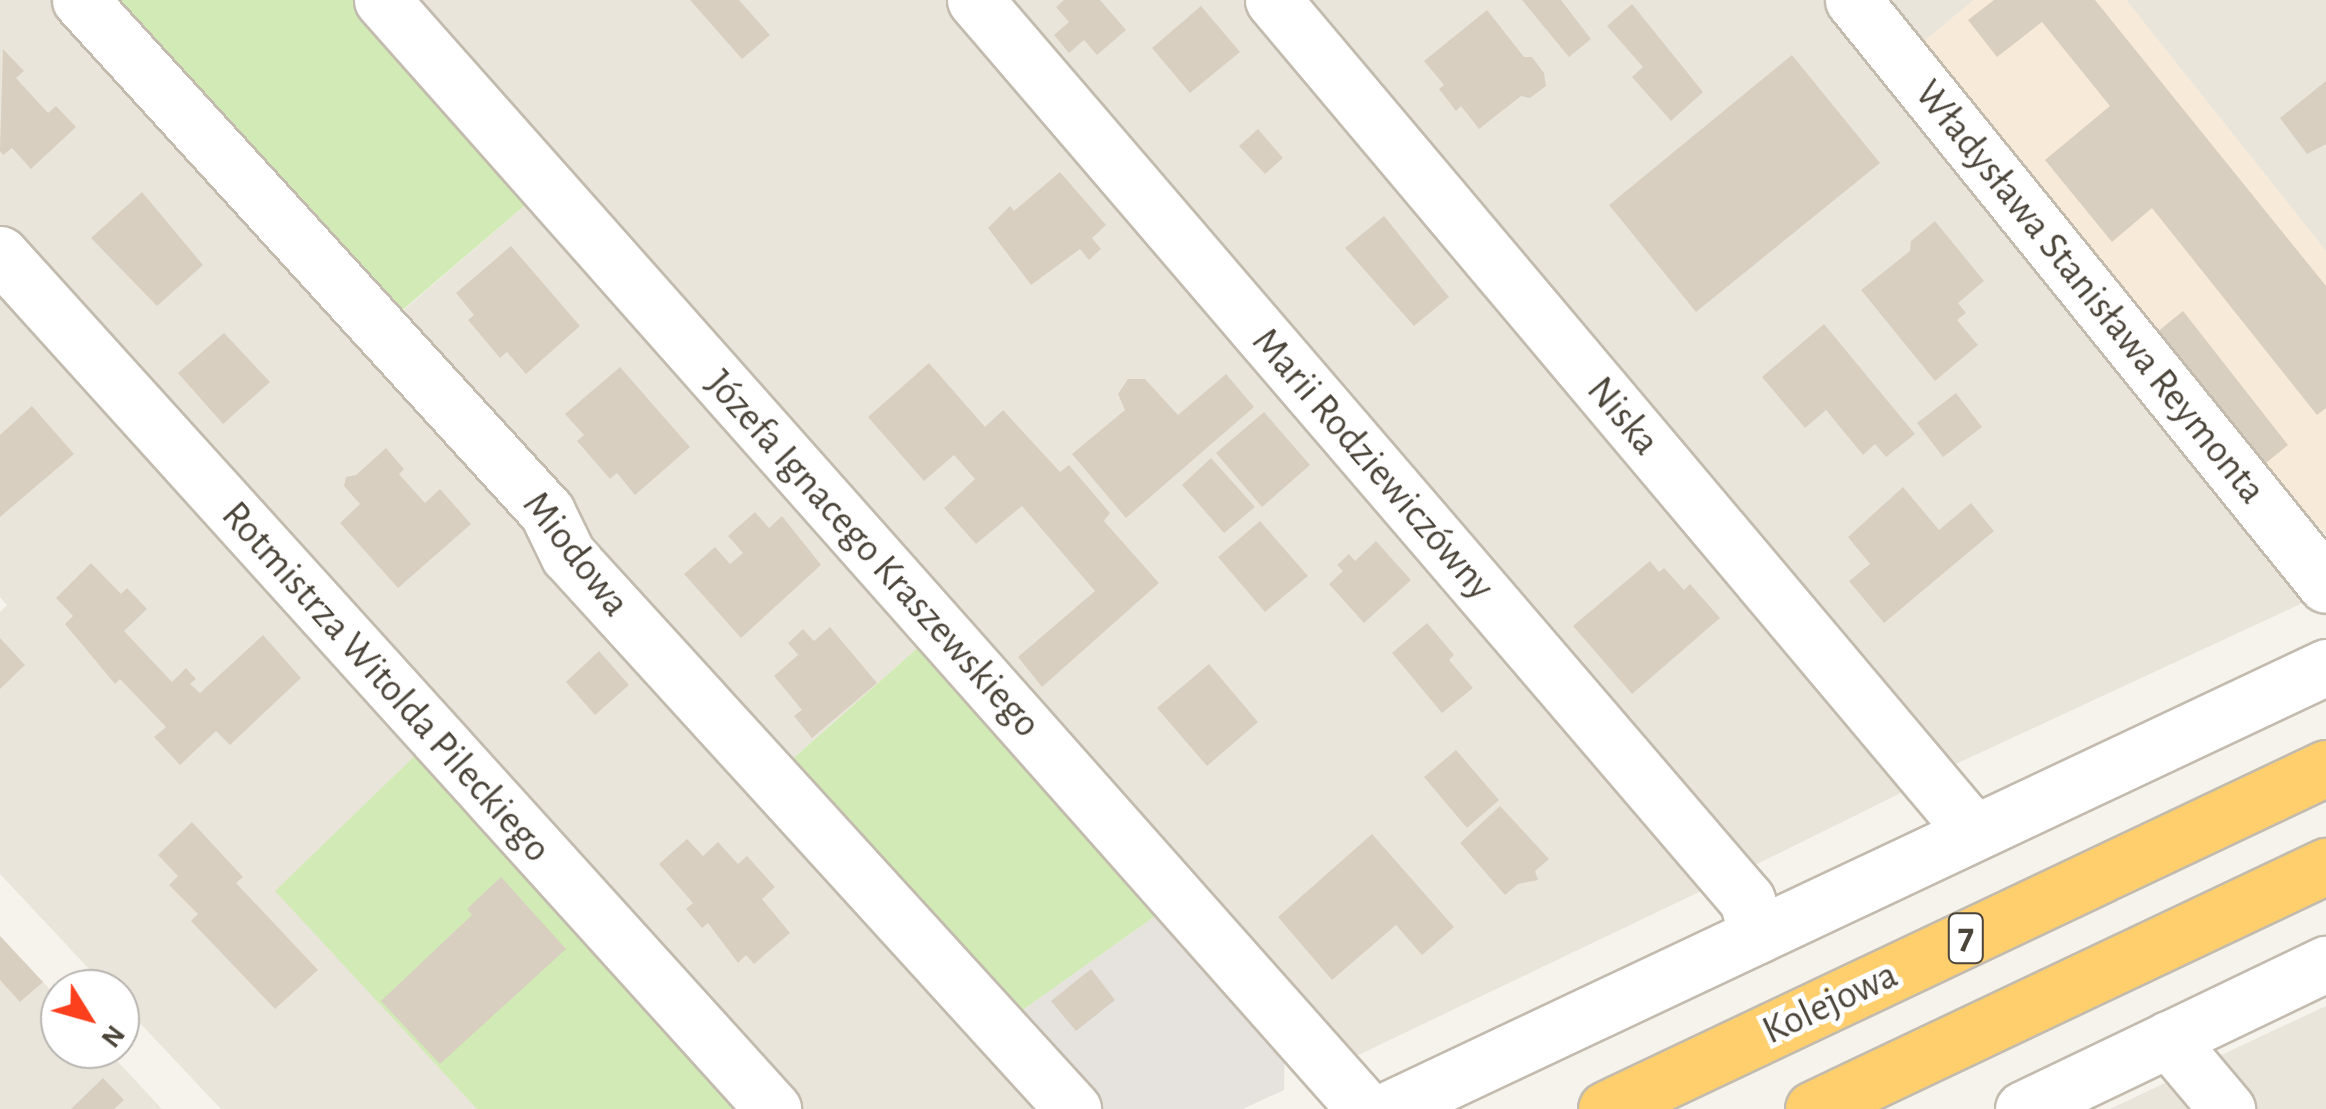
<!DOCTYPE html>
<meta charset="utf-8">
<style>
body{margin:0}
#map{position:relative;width:2326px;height:1109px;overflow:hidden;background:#f6f3ec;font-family:"Alegreya Sans",sans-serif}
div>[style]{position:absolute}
.residential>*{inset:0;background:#eae5da}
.commercial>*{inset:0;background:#f7ead8}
.industrial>*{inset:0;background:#e6e2dd}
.green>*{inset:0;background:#d2eab5}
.building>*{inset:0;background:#d8cfc1}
.roads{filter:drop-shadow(2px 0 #c2bbae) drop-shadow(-2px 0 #c2bbae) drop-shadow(0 2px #c2bbae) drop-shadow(0 -2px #c2bbae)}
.minor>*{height:55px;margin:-27.5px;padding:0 27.5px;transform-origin:27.5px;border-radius:27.5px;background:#fff}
.highway>*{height:55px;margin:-27.5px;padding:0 27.5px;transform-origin:27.5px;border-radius:27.5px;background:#ffcf6e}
span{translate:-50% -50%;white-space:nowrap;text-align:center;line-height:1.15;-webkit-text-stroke:10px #fff;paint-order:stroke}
.shield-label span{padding:2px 8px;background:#fff;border:2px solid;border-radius:8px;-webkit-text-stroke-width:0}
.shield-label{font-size:38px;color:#4b4439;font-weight:700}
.street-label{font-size:40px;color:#4b4439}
.north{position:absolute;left:40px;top:969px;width:100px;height:100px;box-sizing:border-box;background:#fff;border:2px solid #b7b4b0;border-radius:50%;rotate:127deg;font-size:28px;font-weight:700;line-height:40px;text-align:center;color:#4b4439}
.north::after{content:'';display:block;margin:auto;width:35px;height:45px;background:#fc3f1d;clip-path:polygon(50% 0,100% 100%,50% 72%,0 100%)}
</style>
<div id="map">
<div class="residential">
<i style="clip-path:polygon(0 0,59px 0,1060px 1109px,793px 1109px,668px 960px,0 225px)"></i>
<i style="clip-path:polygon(409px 0,950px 0,1720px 882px,1350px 1059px)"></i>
<i style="clip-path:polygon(989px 0,1253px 0,1919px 784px,1745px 870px)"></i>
<i style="clip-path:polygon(1292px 0,1824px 0,2309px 600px,1943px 770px)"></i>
<i style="clip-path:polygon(1869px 0,1974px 0,1911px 52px)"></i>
<i style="clip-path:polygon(2126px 0,2326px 0,2326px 251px)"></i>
<i style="clip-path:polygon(538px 194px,931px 636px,787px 764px,590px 561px,601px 548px,392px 320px)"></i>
<i style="clip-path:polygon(0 279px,425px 746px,276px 891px,477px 1109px,221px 1109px,120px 1002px,120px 989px,108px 989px,0 874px,0 612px,7px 605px,0 597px)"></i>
<i style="clip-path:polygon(0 936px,60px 1000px,60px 1049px,106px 1049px,162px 1109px,0 1109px)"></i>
<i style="clip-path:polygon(2326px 1006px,2326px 1109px,2241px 1109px,2202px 1064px)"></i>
<i style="clip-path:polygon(2184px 1074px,2213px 1109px,2110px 1109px)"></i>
</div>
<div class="commercial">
<i style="clip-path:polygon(1974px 0,2126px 0,2326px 251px,2326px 535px,2300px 505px,2286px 514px,1911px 52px)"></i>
</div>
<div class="industrial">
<i style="clip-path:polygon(1168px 907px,1285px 1040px,1284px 1090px,1243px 1109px,1095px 1109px,1013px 1017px)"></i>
</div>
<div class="green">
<i style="clip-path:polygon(100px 0,366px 0,538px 194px,392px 319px)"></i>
<i style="clip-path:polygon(931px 636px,1168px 907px,1013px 1017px,787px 764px)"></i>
<i style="clip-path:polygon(425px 746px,754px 1109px,477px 1109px,275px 891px)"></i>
</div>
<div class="building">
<i style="clip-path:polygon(690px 0,739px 0,770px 35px,742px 59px)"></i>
<i style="clip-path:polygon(1064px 0,1100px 0,1126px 30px,1097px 55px,1084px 40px,1069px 53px,1054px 35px,1069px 22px,1056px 7px)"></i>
<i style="clip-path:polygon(1522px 0,1561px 0,1591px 39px,1569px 57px)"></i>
<i style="clip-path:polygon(1994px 0,2095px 0,2326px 286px,2326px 408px,2317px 415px,2152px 208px,2112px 242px,2045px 160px,2110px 106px,2042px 22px,1997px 57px,1968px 20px)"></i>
<i style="clip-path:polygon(1632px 4px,1703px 92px,1671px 121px,1632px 77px,1643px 67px,1607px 26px)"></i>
<i style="clip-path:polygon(1201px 6px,1240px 52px,1190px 93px,1152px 48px)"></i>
<i style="clip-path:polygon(1487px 10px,1524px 57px,1532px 57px,1544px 73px,1546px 86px,1530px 98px,1521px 96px,1479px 129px,1461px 106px,1456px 111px,1439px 89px,1444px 85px,1424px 61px)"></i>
<i style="clip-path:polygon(3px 49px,24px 71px,16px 78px,48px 113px,56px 106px,76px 127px,31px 169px,12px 148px,3px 155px,0 151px)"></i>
<i style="clip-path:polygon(1792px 55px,1880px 163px,1696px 312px,1609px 205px)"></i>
<i style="clip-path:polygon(2326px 81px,2326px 144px,2307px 154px,2280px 118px)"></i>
<i style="clip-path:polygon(1258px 129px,1283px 158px,1265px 174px,1239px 146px)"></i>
<i style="clip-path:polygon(1060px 172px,1106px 225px,1092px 238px,1101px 249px,1089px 260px,1080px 249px,1031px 285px,988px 228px,1010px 206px,1014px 211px)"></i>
<i style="clip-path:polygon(142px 192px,203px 265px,157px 306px,91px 238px)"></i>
<i style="clip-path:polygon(1384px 216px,1449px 297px,1414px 326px,1345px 248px)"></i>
<i style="clip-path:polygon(1935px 221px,1984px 281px,1958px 303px,1966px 313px,1957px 320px,1978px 345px,1935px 381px,1861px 290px,1910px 251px,1911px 241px)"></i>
<i style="clip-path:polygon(511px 246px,580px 326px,526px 374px,507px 352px,500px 358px,468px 320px,474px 315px,456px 293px)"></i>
<i style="clip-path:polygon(2183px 311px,2288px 445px,2261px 467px,2156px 333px)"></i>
<i style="clip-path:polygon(1824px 324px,1915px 434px,1886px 457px,1875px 444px,1863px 455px,1826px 410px,1805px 428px,1762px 377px)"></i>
<i style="clip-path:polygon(224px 333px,270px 382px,223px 424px,178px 373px)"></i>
<i style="clip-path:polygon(929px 363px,985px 427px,1003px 410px,1060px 472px,1069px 465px,1110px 513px,1104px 521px,1159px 583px,1042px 687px,1018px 657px,1095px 591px,1022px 506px,976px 544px,944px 508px,975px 479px,954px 455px,924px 481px,868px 417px)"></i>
<i style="clip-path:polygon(620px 367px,690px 447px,635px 495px,617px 473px,610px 479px,577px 441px,584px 435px,565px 414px)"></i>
<i style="clip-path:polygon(1226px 374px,1254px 407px,1126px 518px,1072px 454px,1125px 410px,1118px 394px,1128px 379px,1145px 379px,1178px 415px)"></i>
<i style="clip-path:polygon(1956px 393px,1982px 427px,1943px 457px,1917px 423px)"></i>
<i style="clip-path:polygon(32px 406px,74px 454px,0 517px,0 435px)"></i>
<i style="clip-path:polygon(1264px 412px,1310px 465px,1262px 507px,1216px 453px)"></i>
<i style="clip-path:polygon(386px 448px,404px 469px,399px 474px,425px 503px,440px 489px,471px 524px,398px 588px,340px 523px,360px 504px,344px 486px,346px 477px,356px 475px)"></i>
<i style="clip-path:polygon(1211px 458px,1255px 507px,1224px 533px,1182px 485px)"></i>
<i style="clip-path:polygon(1903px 487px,1939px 530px,1971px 503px,1994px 531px,1884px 623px,1849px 581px,1870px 564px,1848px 537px)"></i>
<i style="clip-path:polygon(755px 512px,769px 528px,782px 516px,821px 565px,741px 638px,684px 574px,715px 547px,730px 564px,743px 553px,728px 536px)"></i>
<i style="clip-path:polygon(1260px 521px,1308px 576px,1265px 612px,1218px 557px)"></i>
<i style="clip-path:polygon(1376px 541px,1411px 580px,1364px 623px,1329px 584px,1343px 571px,1337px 565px,1349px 554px,1355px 561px)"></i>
<i style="clip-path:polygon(1650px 561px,1659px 572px,1664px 568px,1684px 590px,1690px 584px,1720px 618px,1632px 694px,1573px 626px)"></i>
<i style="clip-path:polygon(91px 563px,121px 594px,127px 588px,147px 609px,124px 631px,172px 682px,186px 668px,196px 679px,190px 684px,200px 693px,263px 635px,301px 678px,230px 745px,216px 731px,180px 765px,154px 737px,166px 727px,120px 679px,115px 684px,65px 624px,73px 616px,56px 598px)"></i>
<i style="clip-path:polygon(1427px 623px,1454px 655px,1449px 660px,1473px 688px,1442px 713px,1392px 653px)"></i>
<i style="clip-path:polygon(830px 627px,877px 683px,812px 738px,794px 716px,802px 710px,774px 676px,798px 655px,788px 643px,803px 629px,814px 641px)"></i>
<i style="clip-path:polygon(0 638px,25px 665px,0 689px)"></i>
<i style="clip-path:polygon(599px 651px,629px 685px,595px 715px,566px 682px)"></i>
<i style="clip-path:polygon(1209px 664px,1258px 722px,1207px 766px,1157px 708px)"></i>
<i style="clip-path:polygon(1456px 750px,1499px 800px,1467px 828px,1424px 777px)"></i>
<i style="clip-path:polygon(1500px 806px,1549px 859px,1535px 871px,1538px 880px,1518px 884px,1505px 895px,1460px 843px)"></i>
<i style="clip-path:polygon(192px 822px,243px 877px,236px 883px,318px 970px,275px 1009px,191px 921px,198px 914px,169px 885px,178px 876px,158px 855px)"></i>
<i style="clip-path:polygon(1372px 834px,1454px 927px,1422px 955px,1396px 925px,1332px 980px,1278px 917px)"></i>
<i style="clip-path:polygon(687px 839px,703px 856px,718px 842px,738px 864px,747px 856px,775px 887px,762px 899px,790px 933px,754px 964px,746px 955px,738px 963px,708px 923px,702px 928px,686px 909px,693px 903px,659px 864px)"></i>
<i style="clip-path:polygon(501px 877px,566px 949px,440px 1064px,381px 1001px,472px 915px,467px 909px)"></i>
<i style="clip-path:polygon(0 936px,43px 982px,20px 1002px,0 980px)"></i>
<i style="clip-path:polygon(1091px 969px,1115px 1000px,1076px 1031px,1051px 1001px)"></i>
<i style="clip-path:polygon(103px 1078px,124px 1100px,114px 1109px,71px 1109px)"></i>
</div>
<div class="roads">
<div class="minor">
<i style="left:80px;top:0;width:693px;rotate:47.63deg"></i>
<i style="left:547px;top:512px;width:48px;rotate:64deg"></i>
<i style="left:568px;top:555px;width:750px;rotate:47.65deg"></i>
<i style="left:382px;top:0;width:1482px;rotate:48.45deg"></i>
<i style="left:975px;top:0;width:1186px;rotate:49.38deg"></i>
<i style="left:1747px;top:900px;width:37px;rotate:74deg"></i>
<i style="left:1273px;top:0;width:1068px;rotate:49.9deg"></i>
<i style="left:1961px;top:817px;width:19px;rotate:69deg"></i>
<i style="left:1853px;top:0;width:752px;rotate:51.04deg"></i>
<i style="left:0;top:254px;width:1153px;rotate:47.88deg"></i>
<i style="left:2168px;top:1039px;width:92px;rotate:49.9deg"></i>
<i style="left:1389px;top:1109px;width:1036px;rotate:-25.25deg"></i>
<i style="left:2023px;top:1109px;width:336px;rotate:-25.6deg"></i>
</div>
<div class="highway">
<i style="left:1606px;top:1109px;width:797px;rotate:-25.34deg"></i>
<i style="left:1813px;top:1109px;width:568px;rotate:-25.35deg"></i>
</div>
</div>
<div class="shield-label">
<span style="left:1966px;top:938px">7</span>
</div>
<div class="street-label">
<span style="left:2090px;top:292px;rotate:51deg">Władysława Stanisława Reymonta</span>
<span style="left:1623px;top:416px;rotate:50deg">Niska</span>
<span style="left:1373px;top:464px;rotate:49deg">Marii Rodziewiczówny</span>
<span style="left:576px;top:554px;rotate:52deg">Miodowa</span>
<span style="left:873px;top:554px;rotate:48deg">Józefa Ignacego Kraszewskiego</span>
<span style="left:386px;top:682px;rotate:48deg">Rotmistrza Witolda Pileckiego</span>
<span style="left:1830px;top:1003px;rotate:-25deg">Kolejowa</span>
</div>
<div class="north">N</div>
</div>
